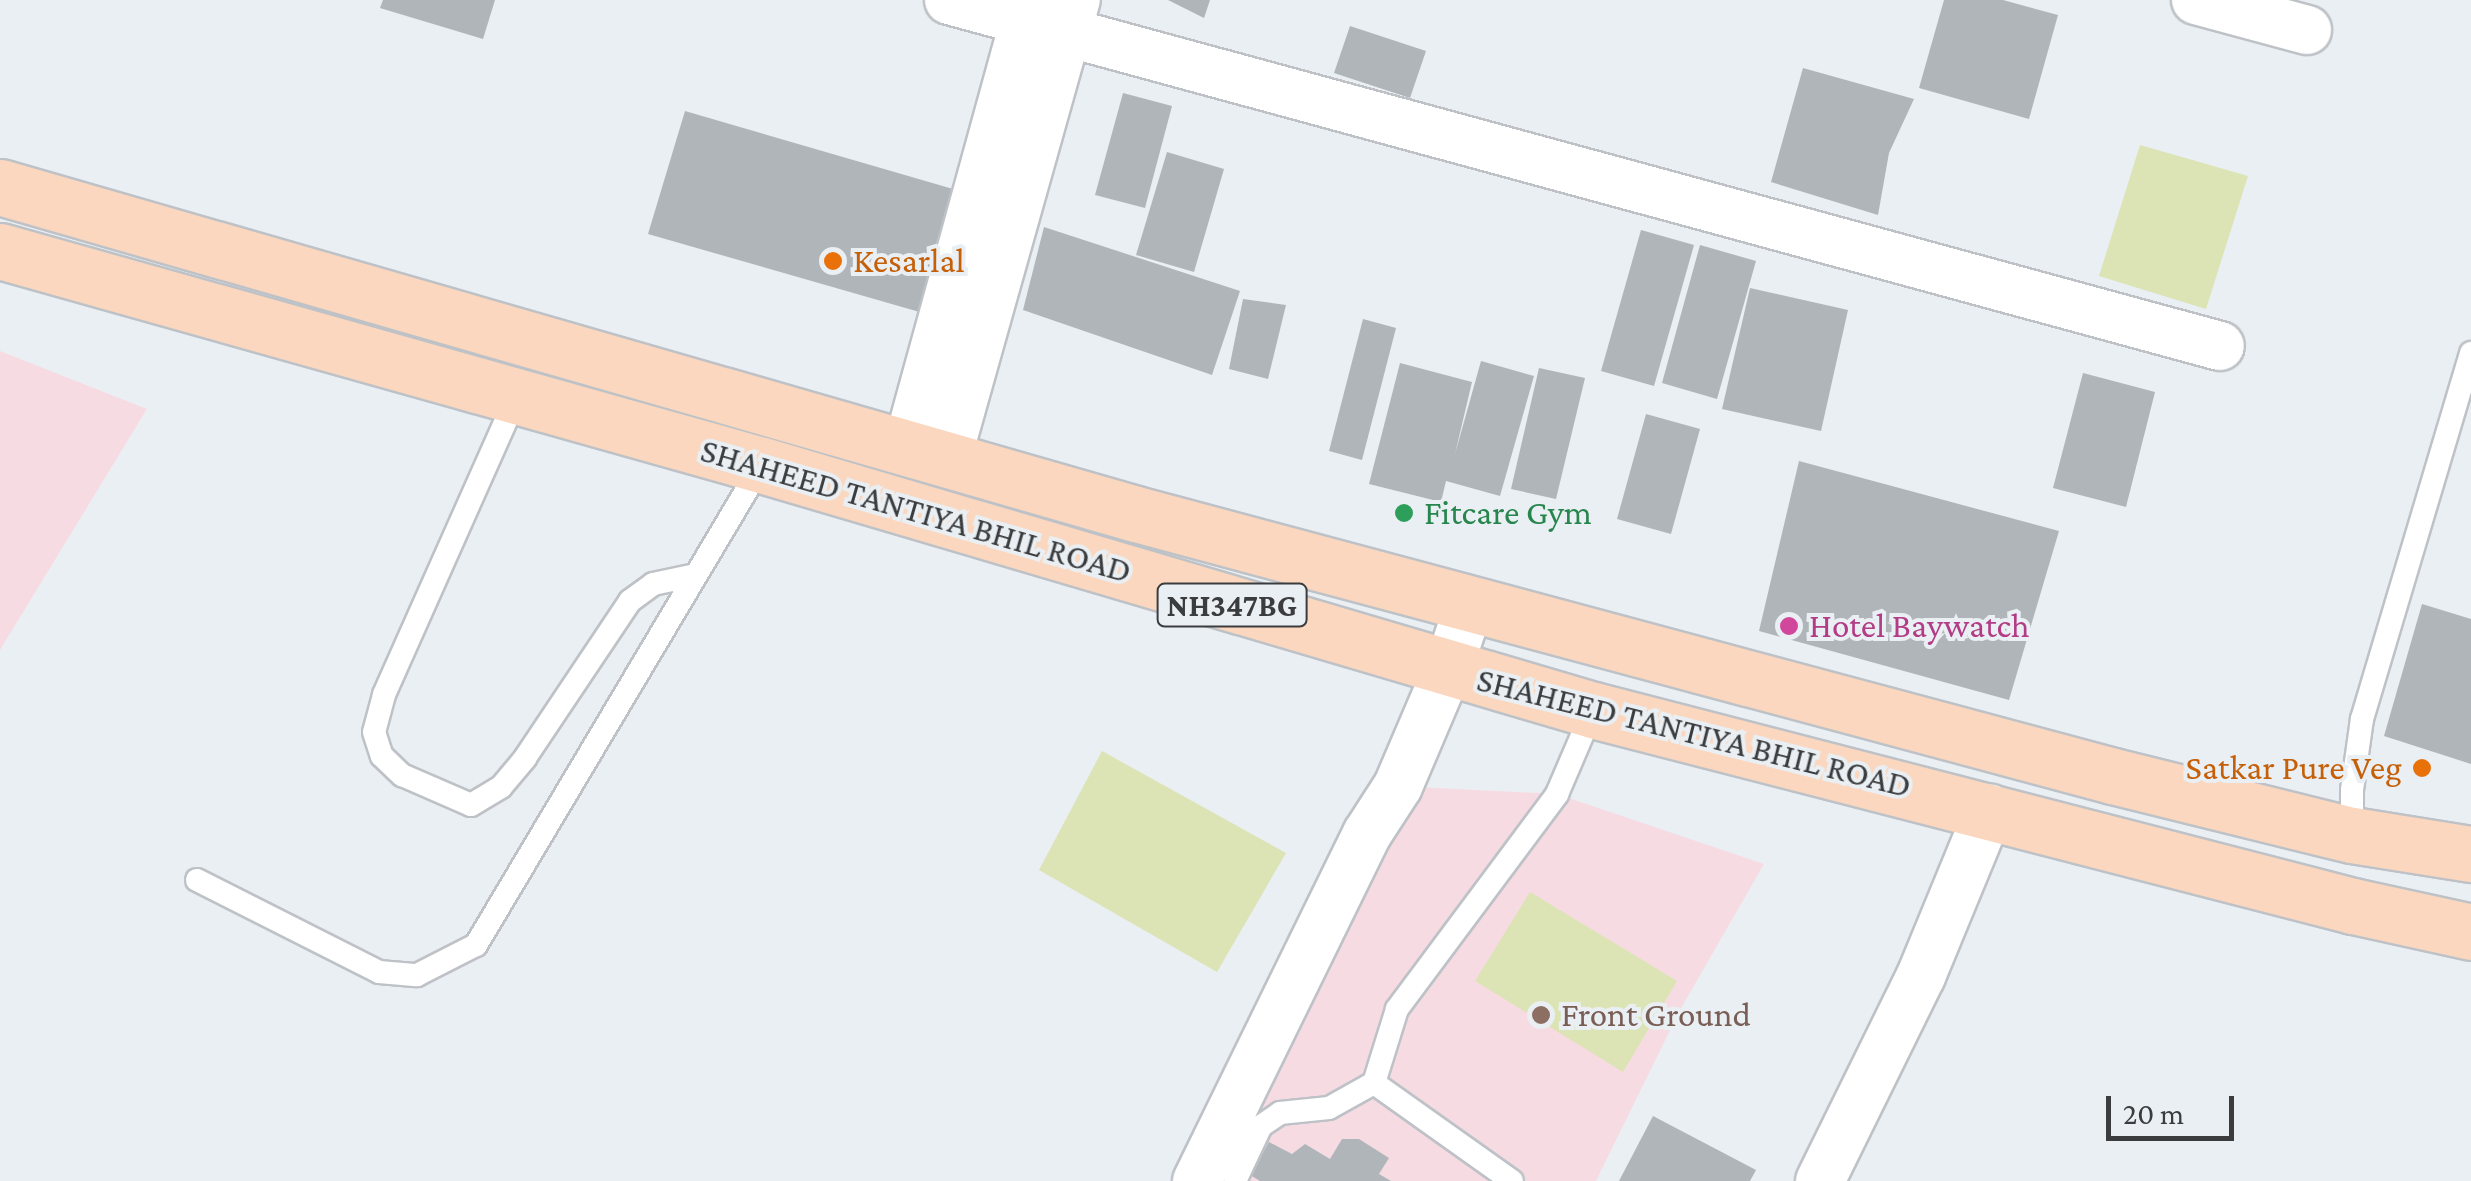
<!DOCTYPE html>
<style>
body{margin:0}
#map{position:relative;width:2471px;height:1181px;overflow:hidden;background:#eaeff4;font-family:"Crimson Pro",serif}
div>[style]{position:absolute}
.commercial>*{inset:0;background:#f6dce2}
.green>*{inset:0;background:#dce3b4}
.building>*{inset:0;background:#b0b5ba}
.roads{filter:drop-shadow(2px 0 #bec2c7) drop-shadow(-2px 0 #bec2c7) drop-shadow(0 2px #bec2c7) drop-shadow(0 -2px #bec2c7)}
.lane>*{height:22px;margin:-11px;padding:0 11px;transform-origin:11px;border-radius:11px;background:#fff}
.street>*{height:48px;margin:-24px;padding:0 24px;transform-origin:24px;border-radius:24px;background:#fff}
.primary>*{height:55px;margin:-27.5px;padding:0 27.5px;transform-origin:27.5px;border-radius:27.5px;background:#fad7be}
.dots>*{width:28px;height:28px;translate:-50% -50%;box-sizing:border-box;border:5px solid #eaeff4;border-radius:50%}
span{translate:-50% -50%;white-space:nowrap;text-align:center;line-height:1.15;-webkit-text-stroke:8px #eaeff4;paint-order:stroke}
.shield-label span{padding:2px 8px;background:#eaeff4;border:2px solid;border-radius:8px;-webkit-text-stroke-width:0}
.shield-label{font-size:32px;color:#3a3c3e;font-weight:700}
.food-label{font-size:35px;color:#c56008}
.left{translate:0 -50%;text-align:left}
.right{translate:-100% -50%;text-align:right}
.street-label{font-size:35px;color:#3a3c3e}
.leisure-label{font-size:35px;color:#27864d}
.hotel-label{font-size:35px;color:#b23c85}
.education-label{font-size:35px;color:#785e54}
.scale{position:absolute;left:2106px;top:1096px;width:128px;height:45px;box-sizing:border-box;border:5px solid #3a3c3e;border-top:0;padding-left:12px;font-size:30px;line-height:35px;white-space:nowrap;color:#3a3c3e;-webkit-text-stroke:8px #eaeff4;paint-order:stroke}
</style>
<div id="map">
<div class="commercial">
<i style="clip-path:polygon(0 351px,147px 409px,0 650px)"></i>
<i style="clip-path:polygon(1398px 786px,1557px 794px,1764px 864px,1680px 1010px,1596px 1181px,1197px 1181px)"></i>
</div>
<div class="green">
<i style="clip-path:polygon(2140px 145px,2248px 176px,2206px 309px,2099px 276px)"></i>
<i style="clip-path:polygon(1102px 751px,1286px 853px,1217px 972px,1039px 870px)"></i>
<i style="clip-path:polygon(1530px 892px,1677px 981px,1623px 1072px,1475px 981px)"></i>
</div>
<div class="building">
<i style="clip-path:polygon(383px 0,495px 0,483px 39px,380px 8px)"></i>
<i style="clip-path:polygon(1168px 0,1210px 0,1204px 18px)"></i>
<i style="clip-path:polygon(1944px 0,2003px 0,2058px 15px,2029px 119px,1919px 88px)"></i>
<i style="clip-path:polygon(1350px 26px,1426px 51px,1410px 98px,1334px 73px)"></i>
<i style="clip-path:polygon(1803px 68px,1914px 99px,1889px 153px,1878px 215px,1771px 182px)"></i>
<i style="clip-path:polygon(1123px 93px,1172px 106px,1145px 208px,1095px 195px)"></i>
<i style="clip-path:polygon(685px 111px,953px 189px,923px 313px,648px 234px)"></i>
<i style="clip-path:polygon(1167px 152px,1224px 169px,1194px 272px,1136px 255px)"></i>
<i style="clip-path:polygon(1044px 227px,1240px 291px,1212px 375px,1023px 310px)"></i>
<i style="clip-path:polygon(1641px 230px,1694px 245px,1654px 386px,1601px 371px)"></i>
<i style="clip-path:polygon(1700px 245px,1756px 261px,1717px 399px,1662px 383px)"></i>
<i style="clip-path:polygon(1750px 288px,1848px 310px,1821px 431px,1722px 409px)"></i>
<i style="clip-path:polygon(1243px 299px,1286px 305px,1268px 379px,1229px 369px)"></i>
<i style="clip-path:polygon(1363px 319px,1396px 328px,1362px 460px,1329px 451px)"></i>
<i style="clip-path:polygon(1481px 361px,1534px 376px,1500px 496px,1446px 481px,1441px 502px,1369px 484px,1400px 363px,1472px 382px,1455px 454px)"></i>
<i style="clip-path:polygon(1539px 368px,1585px 378px,1556px 499px,1511px 489px)"></i>
<i style="clip-path:polygon(2083px 373px,2155px 392px,2126px 507px,2053px 488px)"></i>
<i style="clip-path:polygon(1646px 414px,1700px 429px,1671px 534px,1617px 519px)"></i>
<i style="clip-path:polygon(1799px 461px,2059px 531px,2009px 700px,1759px 631px)"></i>
<i style="clip-path:polygon(2422px 604px,2471px 619px,2471px 764px,2384px 736px)"></i>
<i style="clip-path:polygon(1653px 1116px,1756px 1170px,1750px 1181px,1619px 1181px)"></i>
<i style="clip-path:polygon(1342px 1139px,1359px 1139px,1389px 1158px,1379px 1174px,1391px 1181px,1260px 1181px,1250px 1175px,1269px 1142px,1292px 1154px,1305px 1144px,1330px 1159px)"></i>
</div>
<div class="roads">
<div class="lane">
<i style="left:516px;top:398px;width:325px;rotate:114deg"></i>
<i style="left:384px;top:695px;width:38px;rotate:105deg"></i>
<i style="left:374px;top:732px;width:25px;rotate:72deg"></i>
<i style="left:382px;top:756px;width:28px;rotate:44deg"></i>
<i style="left:402px;top:775px;width:75px;rotate:23.5deg"></i>
<i style="left:471px;top:805px;width:35px;rotate:-31deg"></i>
<i style="left:501px;top:787px;width:38px;rotate:-50deg"></i>
<i style="left:525px;top:758px;width:189px;rotate:-56.2deg"></i>
<i style="left:630px;top:601px;width:29px;rotate:-36deg"></i>
<i style="left:653px;top:584px;width:40px;rotate:-12deg"></i>
<i style="left:2352px;top:835px;width:45px;rotate:-90deg"></i>
<i style="left:2352px;top:790px;width:72px;rotate:-82deg"></i>
<i style="left:2362px;top:719px;width:382px;rotate:-73.4deg"></i>
<i style="left:197px;top:880px;width:204px;rotate:26.8deg"></i>
<i style="left:379px;top:972px;width:38px;rotate:5deg"></i>
<i style="left:417px;top:975px;width:66px;rotate:-27deg"></i>
<i style="left:476px;top:945px;width:557px;rotate:-59.25deg"></i>
<i style="left:1374px;top:1083px;width:169px;rotate:35.4deg"></i>
<i style="left:1235px;top:1181px;width:61px;rotate:-64.7deg"></i>
<i style="left:1261px;top:1126px;width:23px;rotate:-34deg"></i>
<i style="left:1280px;top:1113px;width:49px;rotate:-5.8deg"></i>
<i style="left:1329px;top:1108px;width:51px;rotate:-29.1deg"></i>
<i style="left:1374px;top:1083px;width:77px;rotate:-72.7deg"></i>
<i style="left:1397px;top:1009px;width:268px;rotate:-53.3deg"></i>
<i style="left:1557px;top:794px;width:91px;rotate:-66.8deg"></i>
</div>
<div class="street">
<i style="left:949px;top:0;width:1317px;rotate:15.23deg"></i>
<i style="left:2196px;top:0;width:115px;rotate:15.1deg"></i>
<i style="left:907px;top:448px;width:465px;rotate:-74.6deg"></i>
<i style="left:947px;top:458px;width:476px;rotate:-74.3deg"></i>
<i style="left:1197px;top:1181px;width:386px;rotate:-63.9deg"></i>
<i style="left:1367px;top:834px;width:57px;rotate:-57.1deg"></i>
<i style="left:1398px;top:786px;width:127px;rotate:-66.9deg"></i>
<i style="left:1448px;top:669px;width:70px;rotate:-71.6deg"></i>
<i style="left:1820px;top:1181px;width:229px;rotate:-63.8deg"></i>
<i style="left:1921px;top:976px;width:181px;rotate:-67.6deg"></i>
</div>
<div class="primary">
<i style="left:0;top:187px;width:1182px;rotate:16.06deg"></i>
<i style="left:1136px;top:514px;width:1012px;rotate:15.01deg"></i>
<i style="left:2113px;top:776px;width:246px;rotate:13.9deg"></i>
<i style="left:2352px;top:835px;width:121px;rotate:9.1deg"></i>
<i style="left:0;top:251px;width:791px;rotate:15.69deg"></i>
<i style="left:762px;top:465px;width:866px;rotate:16.43deg"></i>
<i style="left:1593px;top:710px;width:785px;rotate:14.46deg"></i>
<i style="left:2353px;top:906px;width:121px;rotate:12.4deg"></i>
</div>
</div>
<div class="dots">
<i style="left:833px;top:261px;background:#e8710a"></i>
<i style="left:1404px;top:513px;background:#2e9e5b"></i>
<i style="left:1789px;top:626px;background:#d1479c"></i>
<i style="left:2422px;top:768px;background:#e8710a"></i>
<i style="left:1541px;top:1015px;background:#8d6e63"></i>
</div>
<div class="shield-label">
<span style="left:1232px;top:605px">NH347BG</span>
</div>
<div class="food-label">
<span class="left" style="left:853px;top:261px">Kesarlal</span>
<span class="right" style="left:2402px;top:768px">Satkar Pure Veg</span>
</div>
<div class="street-label">
<span style="left:916px;top:511px;rotate:16deg">SHAHEED TANTIYA BHIL ROAD</span>
<span style="left:1694px;top:733px;rotate:14deg">SHAHEED TANTIYA BHIL ROAD</span>
</div>
<div class="leisure-label">
<span class="left" style="left:1424px;top:513px">Fitcare Gym</span>
</div>
<div class="hotel-label">
<span class="left" style="left:1809px;top:626px">Hotel Baywatch</span>
</div>
<div class="education-label">
<span class="left" style="left:1561px;top:1015px">Front Ground</span>
</div>
<div class="scale">20 m</div>
</div>
